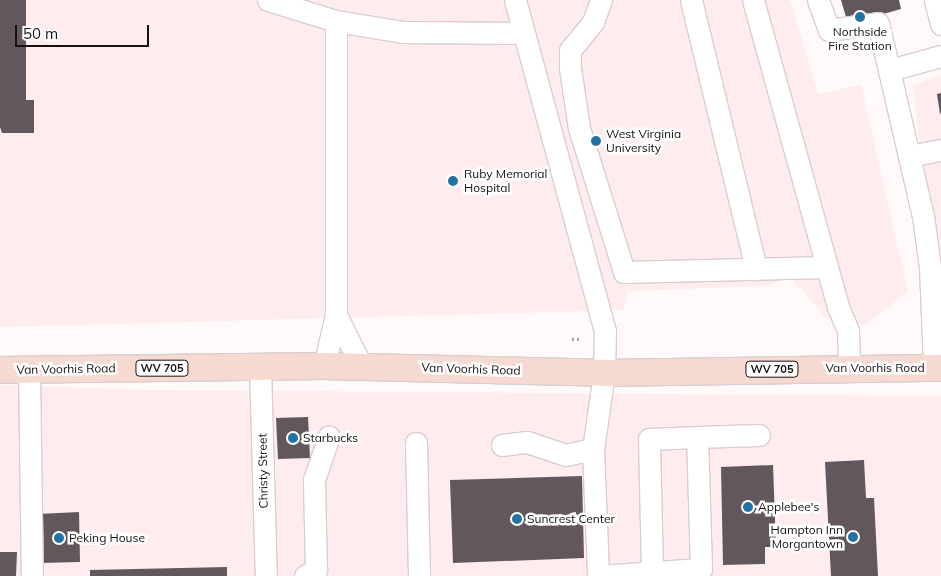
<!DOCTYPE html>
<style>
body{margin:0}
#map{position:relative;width:941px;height:576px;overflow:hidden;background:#fff9f9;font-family:Mulish,sans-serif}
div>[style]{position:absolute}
.built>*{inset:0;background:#feecee}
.building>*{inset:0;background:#61575c}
.path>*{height:3px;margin-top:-1.5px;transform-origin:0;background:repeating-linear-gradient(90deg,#a7a2a2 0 2.5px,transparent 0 5px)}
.roads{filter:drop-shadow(1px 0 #dacdce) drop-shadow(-1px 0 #dacdce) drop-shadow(0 1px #dacdce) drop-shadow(0 -1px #dacdce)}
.minor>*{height:21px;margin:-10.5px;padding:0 10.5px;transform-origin:10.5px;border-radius:10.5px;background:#fff}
.major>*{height:26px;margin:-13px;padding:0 13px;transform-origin:13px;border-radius:13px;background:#f6dad1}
.dots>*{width:14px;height:14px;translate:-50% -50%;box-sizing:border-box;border:2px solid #fff;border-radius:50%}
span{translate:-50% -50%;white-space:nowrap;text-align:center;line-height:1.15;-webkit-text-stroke:5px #fff;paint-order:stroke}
.shield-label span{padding:1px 4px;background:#fff;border:1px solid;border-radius:4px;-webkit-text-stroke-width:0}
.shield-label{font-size:11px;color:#161212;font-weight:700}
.poi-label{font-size:12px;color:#161212}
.left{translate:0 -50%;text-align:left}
.right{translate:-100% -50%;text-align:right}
.street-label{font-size:12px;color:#161212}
.scale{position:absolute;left:15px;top:25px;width:134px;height:22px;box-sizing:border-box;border:2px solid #161212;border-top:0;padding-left:6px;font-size:15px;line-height:18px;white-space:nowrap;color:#161212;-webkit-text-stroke:4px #fff;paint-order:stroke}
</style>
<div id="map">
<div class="built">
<i style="clip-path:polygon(0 0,790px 0,818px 94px,861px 85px,908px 292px,865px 325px,826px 318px,789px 275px,767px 286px,627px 291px,624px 310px,0 327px)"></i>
<i style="clip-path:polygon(941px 75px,941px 339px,913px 85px)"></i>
<i style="clip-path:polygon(0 385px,144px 390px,941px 396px,941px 576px,0 576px)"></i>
</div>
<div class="building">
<i style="clip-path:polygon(0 0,26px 0,26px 100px,34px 100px,34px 133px,2px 133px,0 127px)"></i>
<i style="clip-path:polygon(841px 0,899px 0,901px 9px,848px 24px)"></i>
<i style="clip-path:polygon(941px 93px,941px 113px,940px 114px,937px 94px)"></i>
<i style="clip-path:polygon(308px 417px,310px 458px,278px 459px,276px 418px)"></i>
<i style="clip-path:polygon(864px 460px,866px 498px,874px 498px,878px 576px,831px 576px,825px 462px)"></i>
<i style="clip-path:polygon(773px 465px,776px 547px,765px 547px,765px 564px,723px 565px,721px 467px)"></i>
<i style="clip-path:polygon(582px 476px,584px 558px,453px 563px,450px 480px)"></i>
<i style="clip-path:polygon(79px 512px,80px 562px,39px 563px,38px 514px)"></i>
<i style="clip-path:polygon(0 552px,17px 552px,16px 576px,0 576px)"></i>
<i style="clip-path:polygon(227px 567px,227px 576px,90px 576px,90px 570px)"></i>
</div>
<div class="path">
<i style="left:572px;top:339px;width:10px"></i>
</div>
<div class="roads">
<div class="minor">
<i style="left:268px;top:0;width:71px;rotate:17.2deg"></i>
<i style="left:336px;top:21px;width:69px;rotate:9.2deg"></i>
<i style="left:404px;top:32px;width:119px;rotate:0.5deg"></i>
<i style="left:515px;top:0;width:343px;rotate:74.8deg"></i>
<i style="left:605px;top:331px;width:42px;rotate:91.4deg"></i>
<i style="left:604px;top:373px;width:77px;rotate:98.2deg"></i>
<i style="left:593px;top:449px;width:127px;rotate:87.7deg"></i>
<i style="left:601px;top:0;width:23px;rotate:110deg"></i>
<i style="left:593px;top:22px;width:36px;rotate:129deg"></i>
<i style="left:570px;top:50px;width:18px;rotate:90deg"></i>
<i style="left:570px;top:68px;width:61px;rotate:81.5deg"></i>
<i style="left:579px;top:128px;width:151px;rotate:72.6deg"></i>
<i style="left:624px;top:272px;width:202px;rotate:-1.4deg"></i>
<i style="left:691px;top:0;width:277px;rotate:76.4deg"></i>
<i style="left:753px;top:0;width:319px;rotate:74.5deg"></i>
<i style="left:838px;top:307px;width:26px;rotate:67deg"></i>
<i style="left:848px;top:331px;width:38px;rotate:88deg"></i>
<i style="left:818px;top:0;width:32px;rotate:70deg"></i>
<i style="left:829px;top:30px;width:49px;rotate:-8.1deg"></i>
<i style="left:878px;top:23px;width:198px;rotate:76.9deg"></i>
<i style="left:923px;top:216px;width:51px;rotate:82.2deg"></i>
<i style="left:930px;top:267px;width:101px;rotate:87.7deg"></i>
<i style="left:935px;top:0;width:25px;rotate:76deg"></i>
<i style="left:890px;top:70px;width:53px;rotate:-15.4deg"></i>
<i style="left:909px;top:156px;width:33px;rotate:-11deg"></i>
<i style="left:336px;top:315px;width:58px;rotate:63.4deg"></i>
<i style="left:324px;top:366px;width:52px;rotate:-76.8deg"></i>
<i style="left:336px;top:315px;width:294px;rotate:-90deg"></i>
<i style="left:260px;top:367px;width:209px;rotate:88.4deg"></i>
<i style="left:29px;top:369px;width:207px;rotate:89.2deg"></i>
<i style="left:697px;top:437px;width:62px;rotate:-1.8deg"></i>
<i style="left:416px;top:443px;width:133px;rotate:88.7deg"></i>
<i style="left:502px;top:445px;width:25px;rotate:-7deg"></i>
<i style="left:527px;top:442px;width:41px;rotate:18.4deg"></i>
<i style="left:566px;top:455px;width:28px;rotate:-13deg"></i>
<i style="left:305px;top:576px;width:13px;rotate:-29deg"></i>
<i style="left:316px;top:570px;width:90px;rotate:-91.3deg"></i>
<i style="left:314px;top:480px;width:46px;rotate:-71.2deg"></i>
<i style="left:598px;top:576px;width:103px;rotate:-3.9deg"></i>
<i style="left:701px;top:569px;width:132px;rotate:-91.7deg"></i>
<i style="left:697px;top:437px;width:48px;rotate:177.6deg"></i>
<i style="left:649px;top:439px;width:133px;rotate:88.7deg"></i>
</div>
<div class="major">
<i style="left:0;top:370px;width:324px;rotate:-0.7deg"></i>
<i style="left:324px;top:366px;width:280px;rotate:1.4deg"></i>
<i style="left:604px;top:373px;width:337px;rotate:-0.9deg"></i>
</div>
</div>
<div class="dots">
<i style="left:860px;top:17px;background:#2273a4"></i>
<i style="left:596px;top:141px;background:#2273a4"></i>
<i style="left:453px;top:181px;background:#2273a4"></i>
<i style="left:293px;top:438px;background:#2273a4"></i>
<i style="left:748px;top:507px;background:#2273a4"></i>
<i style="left:517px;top:519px;background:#2273a4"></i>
<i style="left:853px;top:537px;background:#2273a4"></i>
<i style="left:59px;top:538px;background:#2273a4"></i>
</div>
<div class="shield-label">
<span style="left:162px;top:368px">WV 705</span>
<span style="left:772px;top:369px">WV 705</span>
</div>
<div class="poi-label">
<span style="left:860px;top:39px">Northside<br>Fire Station</span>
<span class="left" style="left:606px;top:141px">West Virginia<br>University</span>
<span class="left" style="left:464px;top:181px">Ruby Memorial<br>Hospital</span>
<span class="left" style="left:303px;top:438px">Starbucks</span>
<span class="left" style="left:758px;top:507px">Applebee's</span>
<span class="left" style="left:527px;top:519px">Suncrest Center</span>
<span class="right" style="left:843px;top:537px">Hampton Inn<br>Morgantown</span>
<span class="left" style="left:69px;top:538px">Peking House</span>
</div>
<div class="street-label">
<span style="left:875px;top:368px">Van Voorhis Road</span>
<span style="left:66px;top:369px;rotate:-1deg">Van Voorhis Road</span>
<span style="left:471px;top:369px;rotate:2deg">Van Voorhis Road</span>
<span style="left:263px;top:471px;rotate:-91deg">Christy Street</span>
</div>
<div class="scale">50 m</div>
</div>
